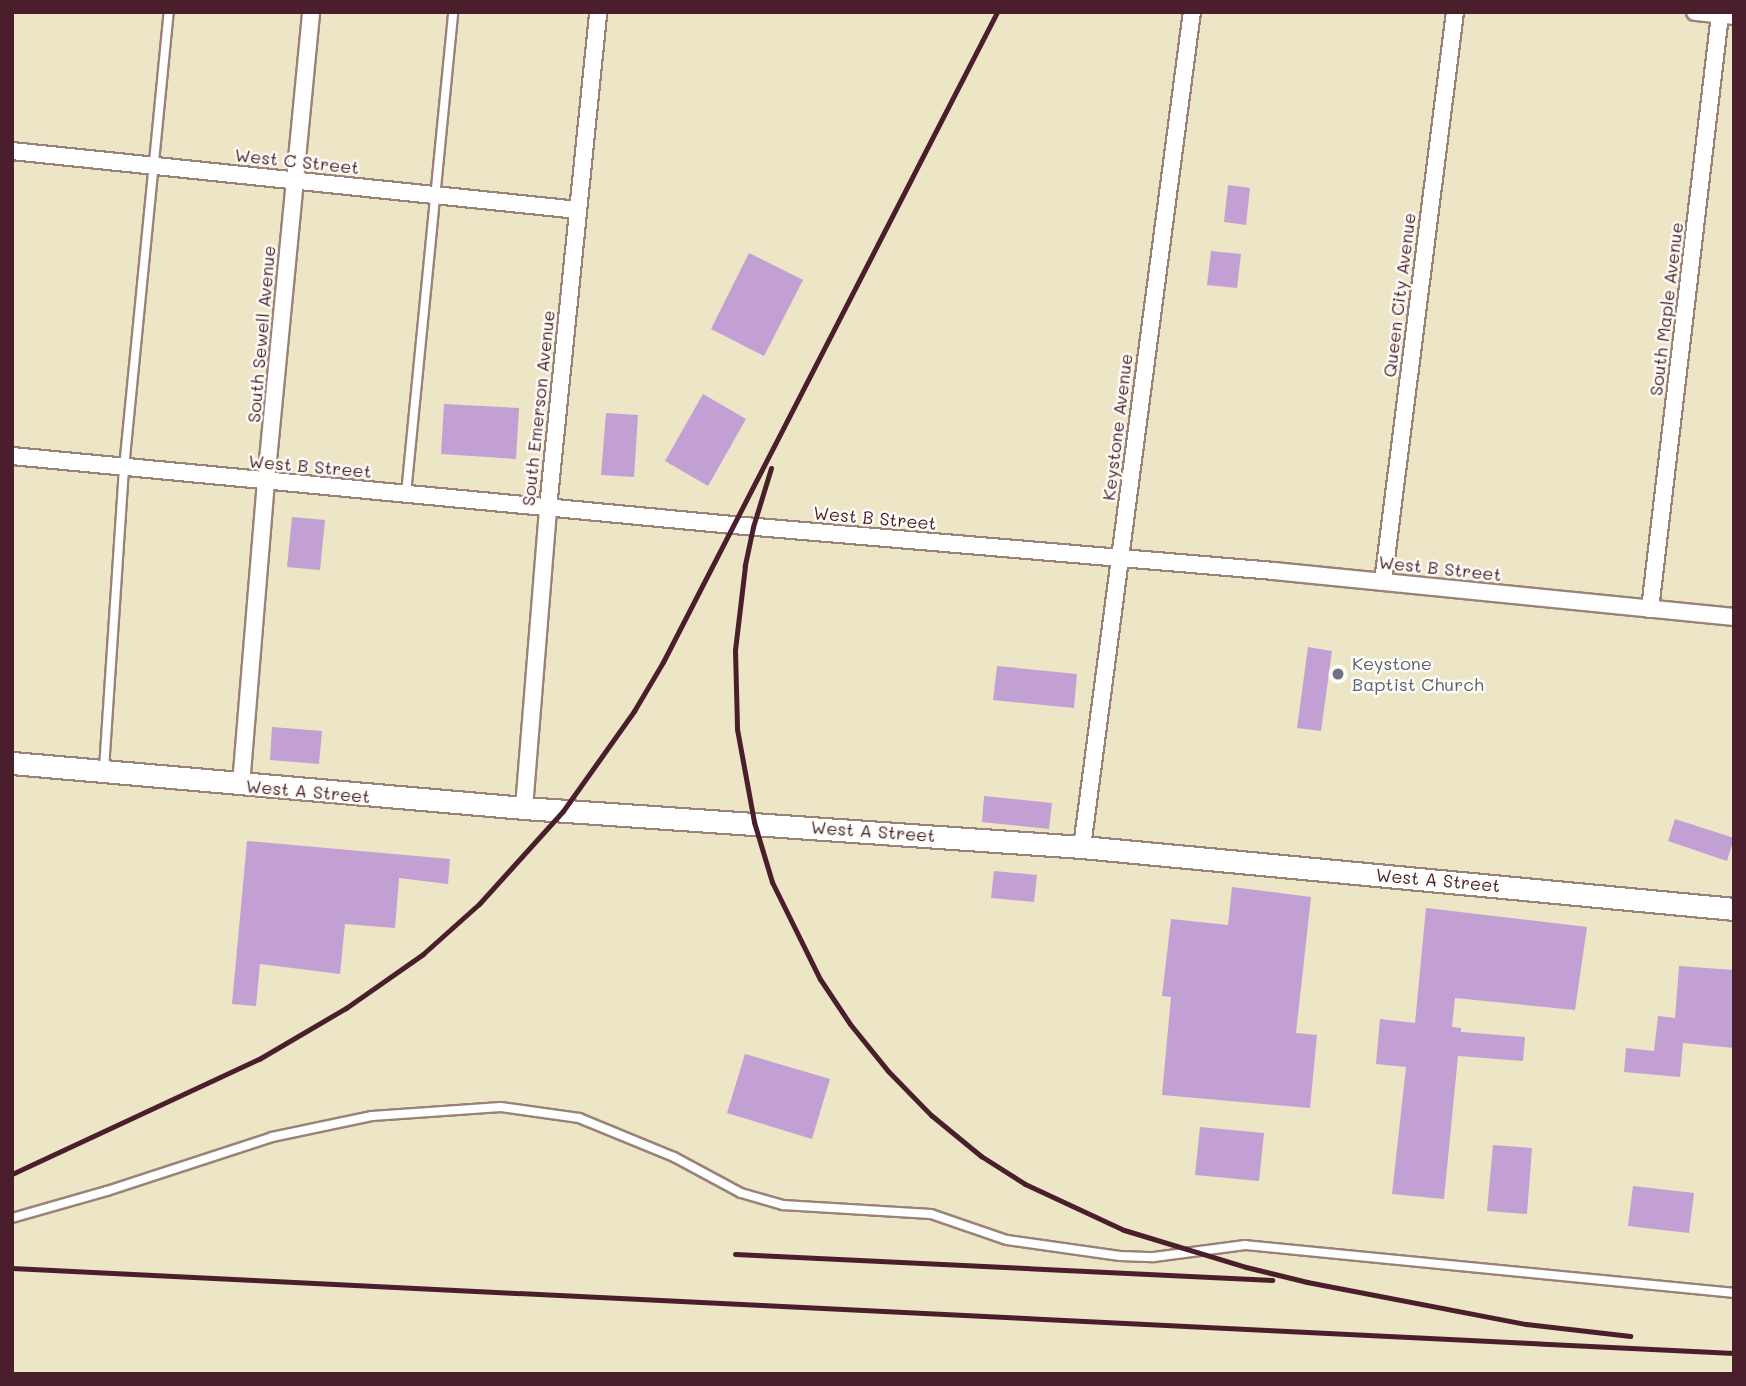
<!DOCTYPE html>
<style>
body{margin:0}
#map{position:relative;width:1746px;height:1386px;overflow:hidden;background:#ece5c6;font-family:Mali,sans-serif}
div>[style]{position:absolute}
.building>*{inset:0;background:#c3a0d3}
.roads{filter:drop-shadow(2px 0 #9b8278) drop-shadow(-2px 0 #9b8278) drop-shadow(0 2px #9b8278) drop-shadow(0 -2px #9b8278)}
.lane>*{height:8px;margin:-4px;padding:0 4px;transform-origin:4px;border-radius:4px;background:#fff}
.street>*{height:16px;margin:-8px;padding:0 8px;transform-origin:8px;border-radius:8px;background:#fff}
.secondary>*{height:21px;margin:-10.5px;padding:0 10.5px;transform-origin:10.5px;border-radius:10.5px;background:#fff}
.rail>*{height:5px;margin:-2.5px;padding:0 2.5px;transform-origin:2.5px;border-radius:2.5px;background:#4a1f2b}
.dots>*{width:19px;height:19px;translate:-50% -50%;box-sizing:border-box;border:4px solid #fdfcf7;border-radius:50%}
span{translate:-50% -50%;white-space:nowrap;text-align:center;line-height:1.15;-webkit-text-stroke:5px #fdfcf7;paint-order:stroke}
.street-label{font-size:18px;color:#4a1f2b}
.worship-label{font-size:18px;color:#5b616d}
.left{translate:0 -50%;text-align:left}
.frame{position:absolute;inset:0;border:14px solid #4a1f2b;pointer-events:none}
</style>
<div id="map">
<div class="building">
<i style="clip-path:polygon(1228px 185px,1250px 188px,1246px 225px,1224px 222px)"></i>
<i style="clip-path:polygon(1211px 251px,1241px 254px,1237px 288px,1207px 285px)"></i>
<i style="clip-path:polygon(749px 253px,803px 280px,764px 356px,711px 329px)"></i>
<i style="clip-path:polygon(703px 394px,746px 419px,708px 486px,665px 461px)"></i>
<i style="clip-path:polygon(444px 404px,519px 408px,516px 459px,441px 454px)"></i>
<i style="clip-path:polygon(606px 413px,638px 415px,634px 477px,601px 475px)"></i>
<i style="clip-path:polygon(292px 517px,325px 520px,320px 570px,287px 567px)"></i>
<i style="clip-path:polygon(1308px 647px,1332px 651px,1321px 731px,1297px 728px)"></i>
<i style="clip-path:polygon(997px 666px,1077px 674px,1074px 708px,993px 700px)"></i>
<i style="clip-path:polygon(272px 727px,322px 731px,319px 764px,270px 760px)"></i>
<i style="clip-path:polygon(984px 796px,1052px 803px,1049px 829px,982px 822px)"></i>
<i style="clip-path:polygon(1675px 819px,1734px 838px,1727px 861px,1668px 841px)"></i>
<i style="clip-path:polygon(247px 841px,450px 859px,448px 884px,399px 878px,395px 928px,345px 924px,340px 974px,260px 964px,256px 1006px,232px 1004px)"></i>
<i style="clip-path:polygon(994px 871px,1037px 875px,1034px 902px,991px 898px)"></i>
<i style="clip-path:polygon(1232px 887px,1311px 897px,1296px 1033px,1317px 1035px,1310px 1108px,1162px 1095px,1171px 997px,1162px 996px,1171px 919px,1228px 925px)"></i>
<i style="clip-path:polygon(1426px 908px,1587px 927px,1575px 1010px,1455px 998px,1452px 1027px,1461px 1028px,1461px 1032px,1525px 1037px,1523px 1061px,1458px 1056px,1444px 1199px,1392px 1194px,1406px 1067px,1376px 1064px,1380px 1019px,1415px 1023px)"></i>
<i style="clip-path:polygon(1679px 966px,1734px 970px,1734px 1048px,1683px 1043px,1680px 1077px,1624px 1072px,1626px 1048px,1654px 1051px,1658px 1016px,1675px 1018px)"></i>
<i style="clip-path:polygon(745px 1054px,830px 1079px,812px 1139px,727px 1113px)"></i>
<i style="clip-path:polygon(1200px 1127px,1264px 1133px,1259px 1181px,1195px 1175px)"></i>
<i style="clip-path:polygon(1493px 1145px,1532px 1148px,1527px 1214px,1487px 1211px)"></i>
<i style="clip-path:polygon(1633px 1186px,1694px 1193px,1689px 1233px,1628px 1226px)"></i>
</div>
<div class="roads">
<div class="lane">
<i style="left:406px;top:494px;width:484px;rotate:-84.4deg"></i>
<i style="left:104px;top:769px;width:302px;rotate:-86.2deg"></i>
<i style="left:124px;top:468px;width:458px;rotate:-84.4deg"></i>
<i style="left:12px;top:1218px;width:99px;rotate:-15.9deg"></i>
<i style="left:107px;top:1191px;width:174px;rotate:-18.1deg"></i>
<i style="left:272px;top:1137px;width:102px;rotate:-11.9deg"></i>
<i style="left:372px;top:1116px;width:129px;rotate:-4deg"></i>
<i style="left:501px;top:1107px;width:79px;rotate:8deg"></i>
<i style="left:579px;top:1118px;width:103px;rotate:22.3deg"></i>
<i style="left:674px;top:1157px;width:76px;rotate:28.2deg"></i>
<i style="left:741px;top:1193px;width:44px;rotate:15.9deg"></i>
<i style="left:783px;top:1205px;width:148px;rotate:3.5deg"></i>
<i style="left:931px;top:1214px;width:80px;rotate:18.9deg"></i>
<i style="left:1007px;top:1240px;width:114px;rotate:8.1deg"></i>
<i style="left:1120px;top:1256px;width:34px;rotate:2deg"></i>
<i style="left:1154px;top:1257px;width:92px;rotate:-7.5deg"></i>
<i style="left:1245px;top:1245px;width:491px;rotate:5.6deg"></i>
</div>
<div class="street">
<i style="left:1695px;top:12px;width:39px;rotate:6deg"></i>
<i style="left:12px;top:151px;width:569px;rotate:5.95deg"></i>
<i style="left:12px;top:456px;width:724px;rotate:5.47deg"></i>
<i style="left:733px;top:525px;width:543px;rotate:4.86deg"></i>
<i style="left:1274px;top:571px;width:462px;rotate:5.7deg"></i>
<i style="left:1383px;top:582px;width:575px;rotate:-82.8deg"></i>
<i style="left:1650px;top:609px;width:598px;rotate:-83.28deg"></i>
<i style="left:241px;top:785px;width:305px;rotate:-85.3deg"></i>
<i style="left:266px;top:481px;width:471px;rotate:-84.5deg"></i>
<i style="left:524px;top:808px;width:302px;rotate:-85.4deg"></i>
<i style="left:548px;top:507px;width:498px;rotate:-84.2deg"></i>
<i style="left:1082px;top:847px;width:842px;rotate:-82.5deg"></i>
</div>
<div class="secondary">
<i style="left:12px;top:763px;width:514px;rotate:5.02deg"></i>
<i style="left:524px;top:808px;width:559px;rotate:4deg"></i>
<i style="left:1082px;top:847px;width:655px;rotate:5.43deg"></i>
</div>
</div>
<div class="rail">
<i style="left:771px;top:468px;width:62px;rotate:107deg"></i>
<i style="left:753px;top:527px;width:40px;rotate:102deg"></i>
<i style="left:745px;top:566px;width:85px;rotate:96.8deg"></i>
<i style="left:735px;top:650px;width:79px;rotate:88.5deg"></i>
<i style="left:737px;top:729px;width:95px;rotate:79.6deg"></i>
<i style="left:754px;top:822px;width:63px;rotate:73.3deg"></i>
<i style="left:772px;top:882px;width:108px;rotate:63.7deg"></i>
<i style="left:820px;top:979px;width:54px;rotate:56.3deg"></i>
<i style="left:850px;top:1024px;width:60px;rotate:51deg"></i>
<i style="left:888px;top:1071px;width:62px;rotate:45.7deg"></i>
<i style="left:931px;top:1115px;width:65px;rotate:39.4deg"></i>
<i style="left:981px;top:1156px;width:52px;rotate:32.5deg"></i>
<i style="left:1025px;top:1184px;width:109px;rotate:24.9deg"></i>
<i style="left:1124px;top:1230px;width:127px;rotate:16.9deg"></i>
<i style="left:1246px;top:1267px;width:63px;rotate:13.8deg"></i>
<i style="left:1307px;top:1282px;width:223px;rotate:10.9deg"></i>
<i style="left:1526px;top:1324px;width:105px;rotate:6.6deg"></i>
<i style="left:12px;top:1174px;width:272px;rotate:-25deg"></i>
<i style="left:259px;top:1059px;width:101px;rotate:-30.4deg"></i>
<i style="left:346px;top:1008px;width:94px;rotate:-35deg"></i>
<i style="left:423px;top:954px;width:75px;rotate:-41.8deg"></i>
<i style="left:479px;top:904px;width:125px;rotate:-47.9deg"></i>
<i style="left:563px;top:811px;width:123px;rotate:-54.6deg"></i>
<i style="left:634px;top:711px;width:57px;rotate:-59.4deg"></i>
<i style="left:663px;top:662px;width:731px;rotate:-62.8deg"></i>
<i style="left:735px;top:1254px;width:538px;rotate:2.77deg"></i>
<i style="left:12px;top:1268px;width:1724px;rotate:2.83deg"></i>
</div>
<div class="dots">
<i style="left:1338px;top:674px;background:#6b7280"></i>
</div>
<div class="street-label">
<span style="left:297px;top:161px;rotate:6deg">West C Street</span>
<span style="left:1399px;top:295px;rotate:-83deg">Queen City Avenue</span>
<span style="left:1666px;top:309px;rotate:-83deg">South Maple Avenue</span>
<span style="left:261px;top:334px;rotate:-85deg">South Sewell Avenue</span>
<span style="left:538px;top:408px;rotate:-84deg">South Emerson Avenue</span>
<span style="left:1117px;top:427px;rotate:-83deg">Keystone Avenue</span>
<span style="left:310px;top:466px;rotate:5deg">West B Street</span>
<span style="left:875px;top:518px;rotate:5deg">West B Street</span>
<span style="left:1440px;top:568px;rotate:6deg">West B Street</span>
<span style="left:308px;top:791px;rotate:5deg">West A Street</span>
<span style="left:873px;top:831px;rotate:4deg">West A Street</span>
<span style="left:1438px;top:880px;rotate:5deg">West A Street</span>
</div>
<div class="worship-label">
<span class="left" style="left:1352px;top:674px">Keystone<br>Baptist Church</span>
</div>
<div class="frame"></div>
</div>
